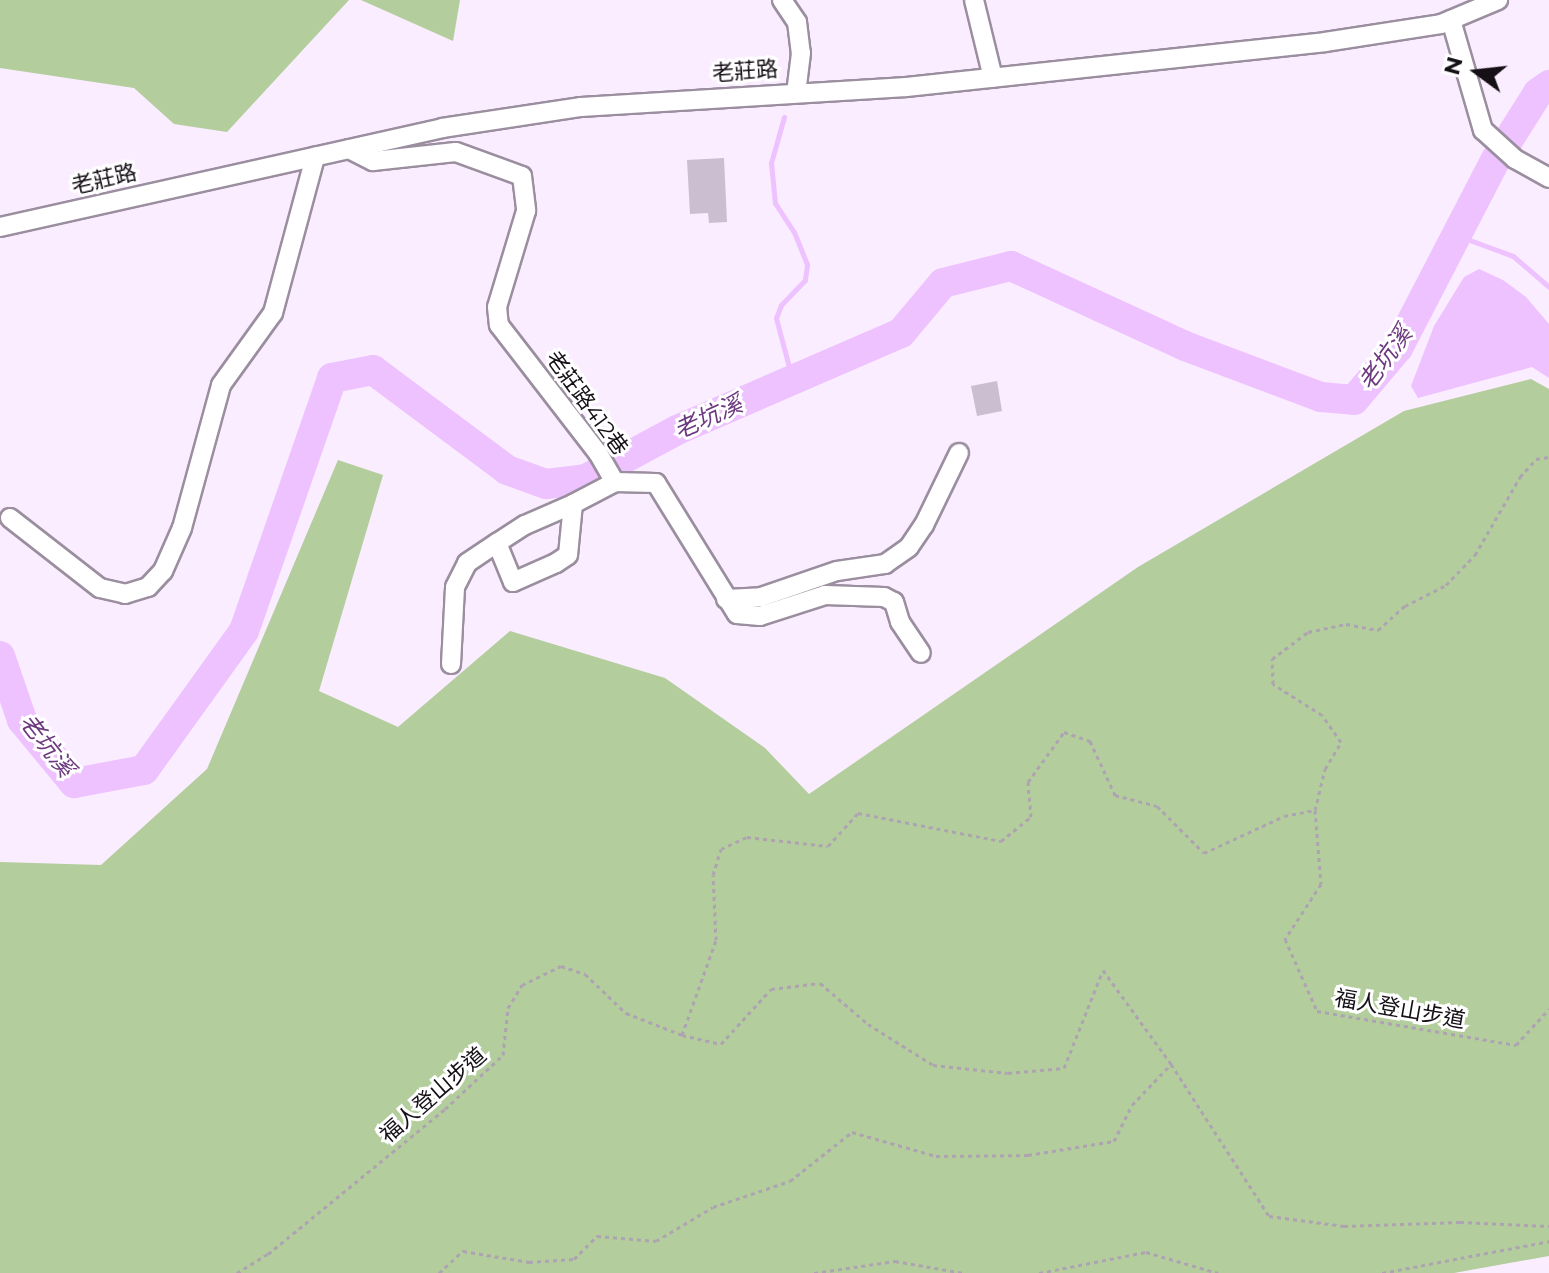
<!DOCTYPE html>
<meta charset="utf-8">
<style>
body{margin:0}
#map{position:relative;width:1549px;height:1273px;overflow:hidden;background:#faedff;font-family:Montserrat,"Noto Sans TC",sans-serif}
div>[style]{position:absolute}
.green>*{inset:0;background:#b3cd9c}
.water>*{inset:0;background:#eec2fe}
.stream>*{height:5px;margin:-2.5px;padding:0 2.5px;transform-origin:2.5px;border-radius:2.5px;background:#eec2fe}
.river>*{height:30px;margin:-15px;padding:0 15px;transform-origin:15px;border-radius:15px;background:#eec2fe}
.building>*{inset:0;background:#cbbed0}
.path>*{height:3px;margin-top:-1.5px;transform-origin:0;background:repeating-linear-gradient(90deg,#aea3b1 0 4px,transparent 0 8px)}
.roads{filter:drop-shadow(2px 0 #9a8e9f) drop-shadow(-2px 0 #9a8e9f) drop-shadow(0 2px #9a8e9f) drop-shadow(0 -2px #9a8e9f)}
.minor>*{height:18px;margin:-9px;padding:0 9px;transform-origin:9px;border-radius:9px;background:#fff}
span{translate:-50% -50%;white-space:nowrap;text-align:center;line-height:1.15;-webkit-text-stroke:6px #fff;paint-order:stroke}
.street-label{font-size:22px;color:#151016}
.water-label{font-size:24px;color:#6c387e;font-style:italic}
.north{position:absolute;left:1437px;top:32px;width:80px;height:80px;-webkit-text-stroke:6px #fff;paint-order:stroke;rotate:285deg;font-size:22px;font-weight:700;line-height:32px;text-align:center;color:#151016}
.north::after{content:'';display:block;margin:auto;width:28px;height:36px;background:#151016;clip-path:polygon(50% 0,100% 100%,50% 72%,0 100%)}
</style>
<div id="map">
<div class="green">
<i style="clip-path:polygon(0 0,349px 0,227px 132px,174px 124px,134px 88px,0 68px)"></i>
<i style="clip-path:polygon(361px 0,460px 0,453px 41px)"></i>
<i style="clip-path:polygon(1531px 379px,1549px 389px,1549px 1256px,1454px 1273px,0 1273px,0 862px,101px 865px,207px 769px,338px 460px,383px 475px,319px 691px,398px 727px,510px 631px,665px 678px,765px 748px,809px 794px,1138px 567px,1404px 411px)"></i>
</div>
<div class="water">
<i style="clip-path:polygon(1479px 269px,1503px 280px,1526px 297px,1549px 324px,1549px 378px,1532px 367px,1418px 398px,1411px 386px,1434px 326px,1464px 277px)"></i>
</div>
<div class="stream">
<i style="left:784px;top:117px;width:48px;rotate:105.8deg"></i>
<i style="left:771px;top:163px;width:40px;rotate:84.3deg"></i>
<i style="left:775px;top:203px;width:35px;rotate:57deg"></i>
<i style="left:794px;top:232px;width:35px;rotate:68deg"></i>
<i style="left:807px;top:265px;width:15px;rotate:98deg"></i>
<i style="left:805px;top:280px;width:35px;rotate:134deg"></i>
<i style="left:781px;top:305px;width:14px;rotate:111deg"></i>
<i style="left:776px;top:318px;width:66px;rotate:75.1deg"></i>
<i style="left:1456px;top:235px;width:61px;rotate:20.2deg"></i>
<i style="left:1513px;top:256px;width:48px;rotate:40.7deg"></i>
</div>
<div class="river">
<i style="left:0;top:656px;width:68px;rotate:71deg"></i>
<i style="left:22px;top:720px;width:82px;rotate:50.5deg"></i>
<i style="left:74px;top:783px;width:71px;rotate:-10.5deg"></i>
<i style="left:144px;top:770px;width:171px;rotate:-54.3deg"></i>
<i style="left:244px;top:631px;width:268px;rotate:-70.8deg"></i>
<i style="left:332px;top:378px;width:42px;rotate:-11deg"></i>
<i style="left:373px;top:370px;width:167px;rotate:36.7deg"></i>
<i style="left:507px;top:470px;width:41px;rotate:19.7deg"></i>
<i style="left:546px;top:484px;width:40px;rotate:-7.1deg"></i>
<i style="left:586px;top:479px;width:103px;rotate:-28.3deg"></i>
<i style="left:677px;top:430px;width:244px;rotate:-23.4deg"></i>
<i style="left:901px;top:333px;width:65px;rotate:-50deg"></i>
<i style="left:943px;top:283px;width:70px;rotate:-14deg"></i>
<i style="left:1011px;top:266px;width:192px;rotate:24.7deg"></i>
<i style="left:1185px;top:346px;width:145px;rotate:20.6deg"></i>
<i style="left:1321px;top:397px;width:33px;rotate:5deg"></i>
<i style="left:1354px;top:400px;width:68px;rotate:-49.8deg"></i>
<i style="left:1398px;top:348px;width:211px;rotate:-62.6deg"></i>
<i style="left:1495px;top:161px;width:80px;rotate:-57.7deg"></i>
<i style="left:1538px;top:93px;width:14px;rotate:-36deg"></i>
</div>
<div class="building">
<i style="clip-path:polygon(724px 158px,727px 222px,709px 223px,708px 213px,690px 214px,687px 160px)"></i>
<i style="clip-path:polygon(997px 381px,1002px 411px,977px 416px,971px 386px)"></i>
</div>
<div class="path">
<i style="left:1315px;top:810px;width:42px;rotate:-76.3deg"></i>
<i style="left:1325px;top:769px;width:31px;rotate:-59deg"></i>
<i style="left:1341px;top:742px;width:33px;rotate:-125deg"></i>
<i style="left:1322px;top:715px;width:58px;rotate:-147.7deg"></i>
<i style="left:1273px;top:684px;width:25px;rotate:-92deg"></i>
<i style="left:1272px;top:659px;width:45px;rotate:-36.9deg"></i>
<i style="left:1308px;top:632px;width:39px;rotate:-12deg"></i>
<i style="left:1346px;top:624px;width:33px;rotate:11deg"></i>
<i style="left:1378px;top:630px;width:36px;rotate:-42deg"></i>
<i style="left:1405px;top:606px;width:46px;rotate:-27.1deg"></i>
<i style="left:1446px;top:585px;width:42px;rotate:-46deg"></i>
<i style="left:1475px;top:555px;width:90px;rotate:-60deg"></i>
<i style="left:1520px;top:477px;width:24px;rotate:-48deg"></i>
<i style="left:1536px;top:459px;width:13px;rotate:-9deg"></i>
<i style="left:682px;top:1035px;width:40px;rotate:13deg"></i>
<i style="left:721px;top:1044px;width:74px;rotate:-47.7deg"></i>
<i style="left:771px;top:989px;width:49px;rotate:-7deg"></i>
<i style="left:820px;top:983px;width:63px;rotate:40.5deg"></i>
<i style="left:868px;top:1024px;width:77px;rotate:32.2deg"></i>
<i style="left:933px;top:1065px;width:75px;rotate:6.1deg"></i>
<i style="left:1008px;top:1073px;width:56px;rotate:-5.1deg"></i>
<i style="left:1064px;top:1068px;width:105px;rotate:-68.3deg"></i>
<i style="left:1103px;top:970px;width:116px;rotate:54.1deg"></i>
<i style="left:237px;top:1273px;width:36px;rotate:-32deg"></i>
<i style="left:268px;top:1254px;width:229px;rotate:-39.3deg"></i>
<i style="left:445px;top:1109px;width:79px;rotate:-43deg"></i>
<i style="left:503px;top:1055px;width:47px;rotate:-83.9deg"></i>
<i style="left:508px;top:1008px;width:27px;rotate:-59deg"></i>
<i style="left:522px;top:985px;width:43px;rotate:-26deg"></i>
<i style="left:561px;top:966px;width:25px;rotate:18deg"></i>
<i style="left:585px;top:974px;width:57px;rotate:43.6deg"></i>
<i style="left:626px;top:1013px;width:60px;rotate:21.4deg"></i>
<i style="left:682px;top:1035px;width:101px;rotate:-70.3deg"></i>
<i style="left:716px;top:940px;width:65px;rotate:-92.6deg"></i>
<i style="left:713px;top:875px;width:27px;rotate:-73deg"></i>
<i style="left:721px;top:849px;width:29px;rotate:-25deg"></i>
<i style="left:747px;top:837px;width:81px;rotate:6.3deg"></i>
<i style="left:828px;top:846px;width:45px;rotate:-47.7deg"></i>
<i style="left:858px;top:813px;width:146px;rotate:11.1deg"></i>
<i style="left:1001px;top:841px;width:38px;rotate:-39deg"></i>
<i style="left:1031px;top:817px;width:35px;rotate:-95deg"></i>
<i style="left:1028px;top:782px;width:62px;rotate:-54.2deg"></i>
<i style="left:1064px;top:732px;width:28px;rotate:19deg"></i>
<i style="left:1090px;top:741px;width:60px;rotate:65.2deg"></i>
<i style="left:1115px;top:795px;width:43px;rotate:14.7deg"></i>
<i style="left:1157px;top:806px;width:66px;rotate:45deg"></i>
<i style="left:1204px;top:853px;width:88px;rotate:-24.8deg"></i>
<i style="left:1284px;top:816px;width:32px;rotate:-11deg"></i>
<i style="left:1315px;top:810px;width:74px;rotate:85.4deg"></i>
<i style="left:1321px;top:884px;width:66px;rotate:123.2deg"></i>
<i style="left:1285px;top:939px;width:79px;rotate:66deg"></i>
<i style="left:1317px;top:1011px;width:202px;rotate:9.7deg"></i>
<i style="left:1516px;top:1045px;width:49px;rotate:-47.5deg"></i>
<i style="left:439px;top:1273px;width:33px;rotate:-43deg"></i>
<i style="left:463px;top:1251px;width:67px;rotate:9.5deg"></i>
<i style="left:529px;top:1262px;width:45px;rotate:-3.8deg"></i>
<i style="left:574px;top:1259px;width:33px;rotate:-45deg"></i>
<i style="left:597px;top:1236px;width:59px;rotate:4.8deg"></i>
<i style="left:656px;top:1241px;width:66px;rotate:-30.8deg"></i>
<i style="left:713px;top:1207px;width:81px;rotate:-18.7deg"></i>
<i style="left:790px;top:1181px;width:79px;rotate:-38.3deg"></i>
<i style="left:852px;top:1132px;width:87px;rotate:15.9deg"></i>
<i style="left:936px;top:1156px;width:92px;rotate:-0.6deg"></i>
<i style="left:1028px;top:1155px;width:87px;rotate:-9.2deg"></i>
<i style="left:1114px;top:1141px;width:40px;rotate:-63.4deg"></i>
<i style="left:1132px;top:1105px;width:57px;rotate:-46.4deg"></i>
<i style="left:1171px;top:1064px;width:181px;rotate:57.2deg"></i>
<i style="left:1269px;top:1216px;width:76px;rotate:7.6deg"></i>
<i style="left:1344px;top:1226px;width:116px;rotate:-2deg"></i>
<i style="left:1460px;top:1222px;width:89px;rotate:2.6deg"></i>
<i style="left:814px;top:1273px;width:82px;rotate:-8.4deg"></i>
<i style="left:895px;top:1261px;width:70px;rotate:9.9deg"></i>
<i style="left:1039px;top:1273px;width:109px;rotate:-11.1deg"></i>
<i style="left:1146px;top:1252px;width:75px;rotate:16.3deg"></i>
<i style="left:1382px;top:1273px;width:170px;rotate:-10.8deg"></i>
</div>
<div class="roads">
<div class="minor">
<i style="left:782px;top:0;width:27px;rotate:56deg"></i>
<i style="left:797px;top:22px;width:31px;rotate:83deg"></i>
<i style="left:801px;top:53px;width:38px;rotate:97deg"></i>
<i style="left:974px;top:0;width:80px;rotate:76.3deg"></i>
<i style="left:1451px;top:20px;width:115px;rotate:73.8deg"></i>
<i style="left:1483px;top:130px;width:43px;rotate:42.2deg"></i>
<i style="left:1515px;top:159px;width:39px;rotate:29deg"></i>
<i style="left:349px;top:149px;width:27px;rotate:27deg"></i>
<i style="left:373px;top:161px;width:83px;rotate:-6.2deg"></i>
<i style="left:456px;top:152px;width:70px;rotate:20deg"></i>
<i style="left:522px;top:176px;width:35px;rotate:83deg"></i>
<i style="left:526px;top:211px;width:100px;rotate:106.8deg"></i>
<i style="left:497px;top:307px;width:18px;rotate:84deg"></i>
<i style="left:499px;top:325px;width:162px;rotate:52.3deg"></i>
<i style="left:598px;top:453px;width:34px;rotate:60deg"></i>
<i style="left:0;top:227px;width:453px;rotate:-12.6deg"></i>
<i style="left:442px;top:128px;width:141px;rotate:-8.6deg"></i>
<i style="left:581px;top:107px;width:326px;rotate:-3.5deg"></i>
<i style="left:906px;top:87px;width:421px;rotate:-6.1deg"></i>
<i style="left:1325px;top:42px;width:117px;rotate:-8.8deg"></i>
<i style="left:1441px;top:24px;width:62px;rotate:-22.8deg"></i>
<i style="left:10px;top:518px;width:114px;rotate:37.9deg"></i>
<i style="left:100px;top:588px;width:26px;rotate:13deg"></i>
<i style="left:125px;top:594px;width:24px;rotate:-17deg"></i>
<i style="left:148px;top:587px;width:22px;rotate:-47deg"></i>
<i style="left:163px;top:571px;width:47px;rotate:-66.2deg"></i>
<i style="left:182px;top:528px;width:148px;rotate:-74.7deg"></i>
<i style="left:221px;top:385px;width:89px;rotate:-54.2deg"></i>
<i style="left:273px;top:313px;width:162px;rotate:-74.9deg"></i>
<i style="left:497px;top:543px;width:33px;rotate:-33deg"></i>
<i style="left:525px;top:525px;width:52px;rotate:-23.6deg"></i>
<i style="left:726px;top:599px;width:35px;rotate:-3deg"></i>
<i style="left:761px;top:597px;width:80px;rotate:-18.9deg"></i>
<i style="left:837px;top:571px;width:49px;rotate:-8.3deg"></i>
<i style="left:885px;top:564px;width:29px;rotate:-35deg"></i>
<i style="left:909px;top:547px;width:27px;rotate:-56deg"></i>
<i style="left:924px;top:525px;width:80px;rotate:-64.1deg"></i>
<i style="left:451px;top:664px;width:77px;rotate:-87deg"></i>
<i style="left:455px;top:587px;width:27px;rotate:-63deg"></i>
<i style="left:467px;top:563px;width:36px;rotate:-34deg"></i>
<i style="left:497px;top:543px;width:42px;rotate:67.7deg"></i>
<i style="left:513px;top:582px;width:47px;rotate:-23.8deg"></i>
<i style="left:556px;top:563px;width:14px;rotate:-34deg"></i>
<i style="left:568px;top:555px;width:51px;rotate:-84.4deg"></i>
<i style="left:573px;top:504px;width:47px;rotate:-27.6deg"></i>
<i style="left:615px;top:482px;width:41px;rotate:1.4deg"></i>
<i style="left:656px;top:483px;width:154px;rotate:58.3deg"></i>
<i style="left:737px;top:614px;width:23px;rotate:5deg"></i>
<i style="left:760px;top:616px;width:68px;rotate:-17.9deg"></i>
<i style="left:825px;top:595px;width:59px;rotate:1.9deg"></i>
<i style="left:884px;top:597px;width:11px;rotate:27deg"></i>
<i style="left:894px;top:602px;width:21px;rotate:73deg"></i>
<i style="left:900px;top:622px;width:37px;rotate:56deg"></i>
</div>
</div>
<div class="street-label">
<span style="left:745px;top:71px;rotate:-4deg">老莊路</span>
<span style="left:104px;top:179px;rotate:-13deg">老莊路</span>
<span style="left:587px;top:403px;rotate:54deg">老莊路412巷</span>
<span style="left:1400px;top:1009px;rotate:10deg">福人登山步道</span>
<span style="left:433px;top:1095px;rotate:-41deg">福人登山步道</span>
</div>
<div class="water-label">
<span style="left:1385px;top:358px;rotate:-54deg">老坑溪</span>
<span style="left:708px;top:417px;rotate:-24deg">老坑溪</span>
<span style="left:47px;top:745px;rotate:52deg">老坑溪</span>
</div>
<div class="north">N</div>
</div>
